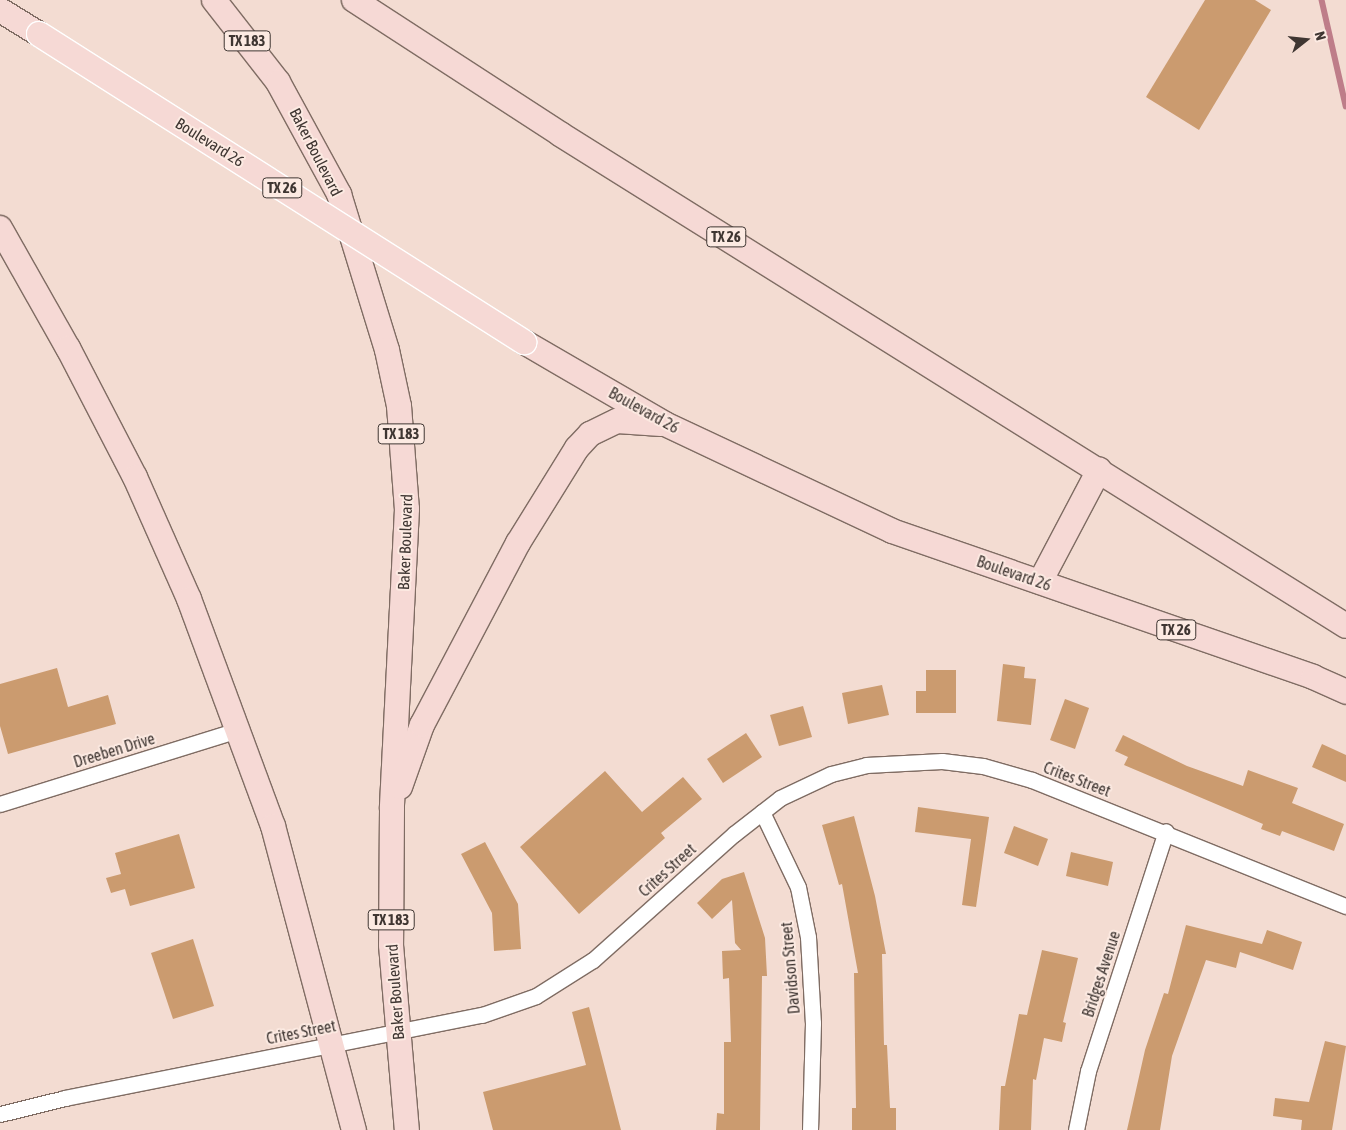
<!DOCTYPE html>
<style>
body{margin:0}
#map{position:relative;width:1346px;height:1130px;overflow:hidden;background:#f3dcd2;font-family:"Asap Condensed",sans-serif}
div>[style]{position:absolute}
.stream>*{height:5.5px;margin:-2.75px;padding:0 2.75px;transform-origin:2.75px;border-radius:2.75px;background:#be7d89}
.building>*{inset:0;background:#cb9b6f}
.roads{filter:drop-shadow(1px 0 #7f6c63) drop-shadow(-1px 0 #7f6c63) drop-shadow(0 1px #7f6c63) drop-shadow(0 -1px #7f6c63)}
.street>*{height:15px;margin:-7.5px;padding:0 7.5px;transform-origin:7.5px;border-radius:7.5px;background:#fff}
.primary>*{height:24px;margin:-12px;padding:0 12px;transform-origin:12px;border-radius:12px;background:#f6d9d5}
.bridges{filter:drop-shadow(1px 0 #fff) drop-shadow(-1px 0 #fff) drop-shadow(0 1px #fff) drop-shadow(0 -1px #fff)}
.primary-bridge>*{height:24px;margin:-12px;padding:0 12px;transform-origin:12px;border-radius:12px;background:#f6d9d5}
span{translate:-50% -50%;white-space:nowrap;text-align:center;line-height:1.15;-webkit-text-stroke:4px #fceae2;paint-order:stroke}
.shield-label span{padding:1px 4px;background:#fceae2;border:1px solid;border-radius:4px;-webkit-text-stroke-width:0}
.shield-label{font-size:15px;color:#3f3632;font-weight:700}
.street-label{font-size:16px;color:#3f3632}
.north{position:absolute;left:1281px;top:15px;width:50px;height:50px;-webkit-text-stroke:4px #fceae2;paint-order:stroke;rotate:74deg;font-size:14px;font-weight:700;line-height:20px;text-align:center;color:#3f3632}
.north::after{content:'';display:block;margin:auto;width:18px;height:22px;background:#3f3632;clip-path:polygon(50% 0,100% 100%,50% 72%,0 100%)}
</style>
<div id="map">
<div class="stream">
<i style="left:1322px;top:0;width:109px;rotate:77.2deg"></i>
</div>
<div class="building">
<i style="clip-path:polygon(1205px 0,1255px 0,1271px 10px,1199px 130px,1146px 97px)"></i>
<i style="clip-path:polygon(1003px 664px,1025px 667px,1024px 678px,1036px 679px,1031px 725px,997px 721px)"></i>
<i style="clip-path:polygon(57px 668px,68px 707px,108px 695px,116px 724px,8px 754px,0 726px,0 684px)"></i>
<i style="clip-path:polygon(926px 670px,956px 670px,956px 713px,916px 713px,916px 691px,926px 691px)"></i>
<i style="clip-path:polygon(882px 685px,889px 715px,848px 724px,842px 693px)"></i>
<i style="clip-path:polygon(1065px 699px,1089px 708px,1075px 749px,1050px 740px)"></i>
<i style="clip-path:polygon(803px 706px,812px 737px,779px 746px,770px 715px)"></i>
<i style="clip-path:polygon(746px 733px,762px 757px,723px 783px,707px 759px)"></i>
<i style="clip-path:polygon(1123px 735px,1187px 766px,1243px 786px,1248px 770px,1298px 788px,1292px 803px,1344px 824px,1334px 851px,1282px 831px,1280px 836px,1261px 829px,1263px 824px,1124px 765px,1128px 757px,1115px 751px)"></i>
<i style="clip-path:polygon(1322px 744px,1346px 755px,1346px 782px,1312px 767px)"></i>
<i style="clip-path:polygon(605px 771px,642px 812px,683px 777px,702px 799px,661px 833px,665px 838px,579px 914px,520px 847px)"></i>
<i style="clip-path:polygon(918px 807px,989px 817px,976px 907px,962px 905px,971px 839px,915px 832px)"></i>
<i style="clip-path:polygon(854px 816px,875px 896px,886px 954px,882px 954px,884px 1045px,887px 1045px,890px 1108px,896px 1108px,896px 1130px,852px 1130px,852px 1108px,856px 1108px,854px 973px,858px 973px,842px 884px,839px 885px,822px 825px)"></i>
<i style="clip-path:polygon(1014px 826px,1048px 839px,1038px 866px,1004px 853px)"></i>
<i style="clip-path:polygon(179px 834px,195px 888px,130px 906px,125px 889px,111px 893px,106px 878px,121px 874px,115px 853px)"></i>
<i style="clip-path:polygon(485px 842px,518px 904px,521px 949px,494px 951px,492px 913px,461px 854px)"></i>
<i style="clip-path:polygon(1071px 852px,1113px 862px,1108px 886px,1066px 876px)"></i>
<i style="clip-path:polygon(744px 872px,765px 938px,767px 976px,762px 976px,760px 1130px,716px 1130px,717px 1113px,724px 1114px,724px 1042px,731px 1042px,729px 978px,723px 979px,722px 951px,741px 950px,735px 943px,732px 900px,712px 919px,697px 903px,722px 879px)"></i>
<i style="clip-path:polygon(1186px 925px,1262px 944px,1267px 930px,1302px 942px,1293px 970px,1240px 952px,1236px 968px,1206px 960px,1172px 1056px,1160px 1130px,1127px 1130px,1145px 1050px,1164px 993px,1168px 994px)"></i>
<i style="clip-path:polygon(193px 939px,214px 1006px,173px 1019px,151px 953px)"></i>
<i style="clip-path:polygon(1042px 950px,1078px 958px,1063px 1022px,1066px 1023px,1062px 1042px,1044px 1038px,1036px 1080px,1033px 1079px,1031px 1130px,999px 1130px,1001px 1086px,1005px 1086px,1019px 1014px,1027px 1015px)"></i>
<i style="clip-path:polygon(589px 1007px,621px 1130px,493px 1130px,483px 1092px,586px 1065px,572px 1012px)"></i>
<i style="clip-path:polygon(1325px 1041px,1346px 1046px,1332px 1130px,1301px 1130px,1302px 1120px,1273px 1116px,1275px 1098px,1309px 1102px)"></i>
</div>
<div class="roads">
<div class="street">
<i style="left:0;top:804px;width:249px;rotate:-17.3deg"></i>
<i style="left:762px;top:812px;width:83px;rotate:64.4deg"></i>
<i style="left:798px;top:887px;width:51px;rotate:78.7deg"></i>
<i style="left:808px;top:937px;width:86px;rotate:86.7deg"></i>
<i style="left:813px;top:1023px;width:107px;rotate:91.6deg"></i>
<i style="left:0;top:1114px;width:67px;rotate:-13.8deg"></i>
<i style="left:65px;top:1098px;width:425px;rotate:-11.3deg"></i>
<i style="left:482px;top:1015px;width:57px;rotate:-19.4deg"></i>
<i style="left:536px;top:996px;width:67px;rotate:-32.3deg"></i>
<i style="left:593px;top:960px;width:189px;rotate:-41.8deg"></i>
<i style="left:734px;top:834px;width:58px;rotate:-38deg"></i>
<i style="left:780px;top:798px;width:56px;rotate:-25.2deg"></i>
<i style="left:831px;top:774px;width:36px;rotate:-14deg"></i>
<i style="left:866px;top:765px;width:76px;rotate:-3deg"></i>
<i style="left:942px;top:761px;width:41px;rotate:7deg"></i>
<i style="left:983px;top:766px;width:51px;rotate:15.9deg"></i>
<i style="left:1032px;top:780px;width:338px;rotate:21.9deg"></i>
<i style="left:1076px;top:1130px;width:60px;rotate:-78.5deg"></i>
<i style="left:1088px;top:1071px;width:252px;rotate:-72deg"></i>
</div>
<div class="primary">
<i style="left:214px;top:0;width:104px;rotate:52deg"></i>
<i style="left:278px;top:82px;width:128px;rotate:61.4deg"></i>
<i style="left:339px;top:194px;width:163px;rotate:72.9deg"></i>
<i style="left:387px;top:350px;width:57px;rotate:77.9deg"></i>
<i style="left:399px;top:406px;width:103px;rotate:85.6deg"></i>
<i style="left:407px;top:509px;width:300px;rotate:92.9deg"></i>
<i style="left:392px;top:809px;width:136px;rotate:90.4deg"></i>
<i style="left:391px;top:945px;width:186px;rotate:85.1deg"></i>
<i style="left:354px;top:0;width:246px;rotate:33deg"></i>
<i style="left:560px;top:134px;width:927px;rotate:32.04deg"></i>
<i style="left:0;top:10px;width:46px;rotate:31.6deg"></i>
<i style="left:0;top:228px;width:138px;rotate:60.5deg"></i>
<i style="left:68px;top:348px;width:145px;rotate:62.6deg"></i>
<i style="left:135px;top:477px;width:133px;rotate:66.1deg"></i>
<i style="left:189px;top:599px;width:242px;rotate:69.7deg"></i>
<i style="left:273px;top:826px;width:315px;rotate:75.1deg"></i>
<i style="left:524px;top:342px;width:163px;rotate:30.2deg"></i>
<i style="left:665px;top:424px;width:251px;rotate:25.2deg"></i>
<i style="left:892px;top:531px;width:446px;rotate:19.1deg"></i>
<i style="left:1313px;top:677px;width:36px;rotate:24deg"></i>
<i style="left:1040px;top:582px;width:127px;rotate:-62.2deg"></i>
<i style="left:400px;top:787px;width:66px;rotate:-70.5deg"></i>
<i style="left:422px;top:725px;width:206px;rotate:-62.2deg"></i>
<i style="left:518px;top:543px;width:112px;rotate:-58.2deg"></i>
<i style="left:577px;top:448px;width:19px;rotate:-47deg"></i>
<i style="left:590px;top:434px;width:30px;rotate:-26deg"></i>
<i style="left:617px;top:421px;width:44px;rotate:3.9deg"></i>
</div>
</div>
<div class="bridges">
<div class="primary-bridge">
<i style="left:39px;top:34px;width:575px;rotate:32.42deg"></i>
</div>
</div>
<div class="shield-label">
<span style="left:247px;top:41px">TX 183</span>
<span style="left:282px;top:188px">TX 26</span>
<span style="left:726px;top:237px">TX 26</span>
<span style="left:401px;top:434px">TX 183</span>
<span style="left:1176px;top:630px">TX 26</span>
<span style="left:391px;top:920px">TX 183</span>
</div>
<div class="street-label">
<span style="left:210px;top:142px;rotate:32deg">Boulevard 26</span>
<span style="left:316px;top:152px;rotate:63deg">Baker Boulevard</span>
<span style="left:644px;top:410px;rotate:29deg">Boulevard 26</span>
<span style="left:405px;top:542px;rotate:-88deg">Baker Boulevard</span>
<span style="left:1014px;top:573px;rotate:19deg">Boulevard 26</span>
<span style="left:114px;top:750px;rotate:-17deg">Dreeben Drive</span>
<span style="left:1077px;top:779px;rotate:21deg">Crites Street</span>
<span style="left:667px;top:870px;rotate:-42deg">Crites Street</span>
<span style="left:790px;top:968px;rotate:-95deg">Davidson Street</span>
<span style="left:1101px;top:974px;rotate:-72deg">Bridges Avenue</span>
<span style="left:395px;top:992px;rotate:-94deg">Baker Boulevard</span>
<span style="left:301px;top:1032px;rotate:-11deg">Crites Street</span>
</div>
<div class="north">N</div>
</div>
